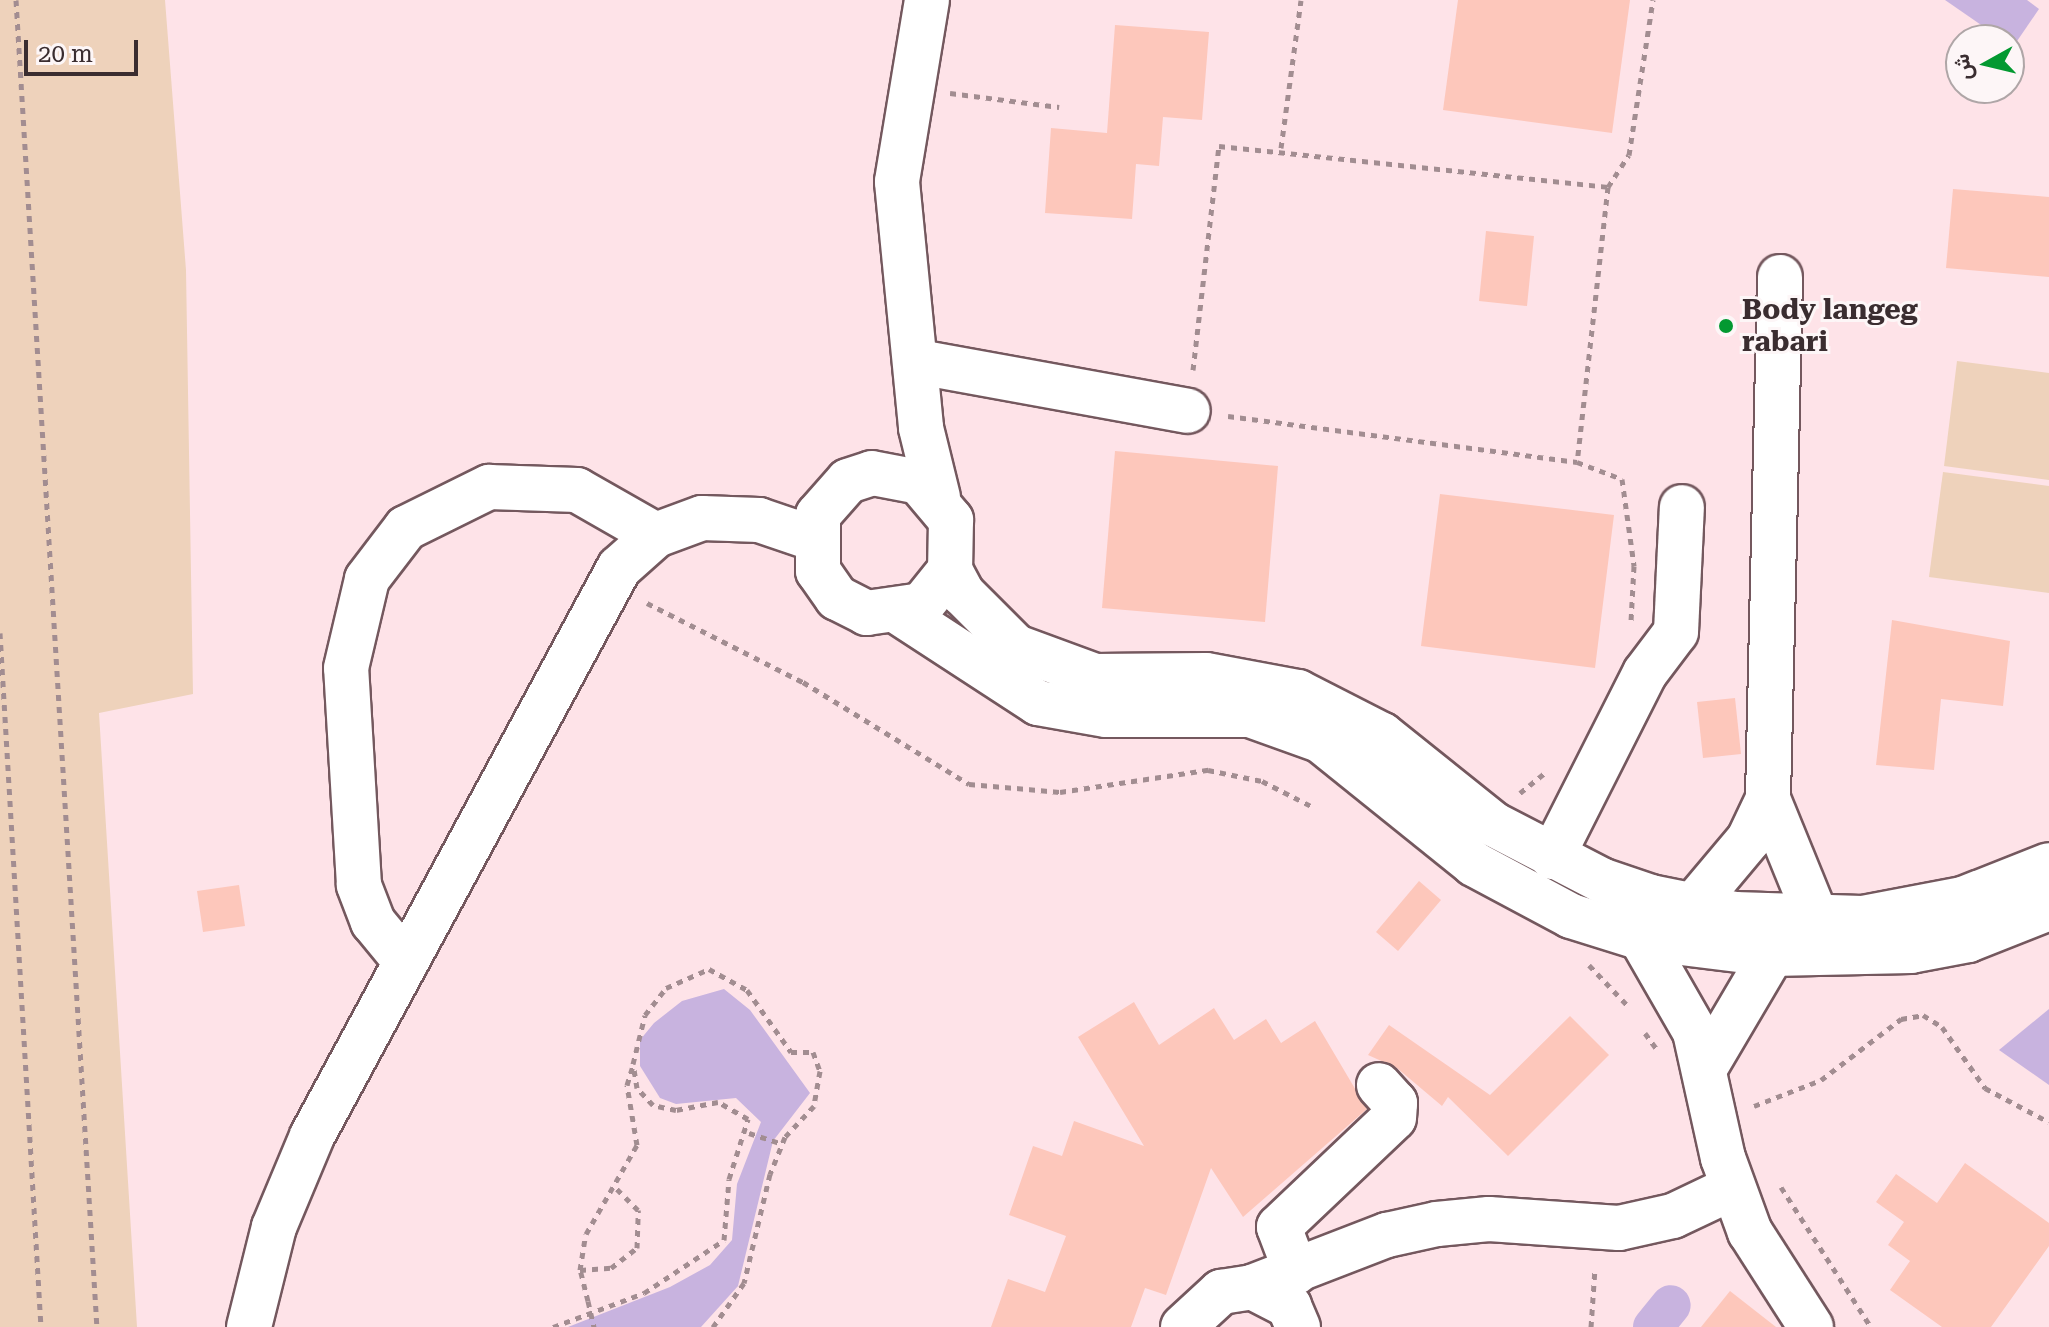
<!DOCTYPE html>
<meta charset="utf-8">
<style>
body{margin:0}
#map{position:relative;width:2049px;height:1327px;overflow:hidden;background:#fee3e8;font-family:"Roboto Serif",Vazirmatn,serif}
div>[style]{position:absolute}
.green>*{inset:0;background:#eed2bb}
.water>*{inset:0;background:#c8b3df}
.canal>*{height:40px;margin:-20px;padding:0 20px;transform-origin:20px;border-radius:20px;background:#c8b3df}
.building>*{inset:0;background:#fdc7bb}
.path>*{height:5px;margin-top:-2.5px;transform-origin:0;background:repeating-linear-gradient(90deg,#a28d91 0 6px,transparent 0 12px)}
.roads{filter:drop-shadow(2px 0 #74585e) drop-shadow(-2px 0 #74585e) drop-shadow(0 2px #74585e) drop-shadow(0 -2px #74585e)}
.minor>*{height:44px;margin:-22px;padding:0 22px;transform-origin:22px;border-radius:22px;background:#fff}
.path-bridge>*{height:5px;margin-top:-2.5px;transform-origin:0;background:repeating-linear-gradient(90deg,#a28d91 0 6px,transparent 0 12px)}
.dots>*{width:22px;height:22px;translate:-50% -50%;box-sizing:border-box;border:4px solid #fdf6f7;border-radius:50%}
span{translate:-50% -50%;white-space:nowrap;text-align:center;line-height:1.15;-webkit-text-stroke:6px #fdf6f7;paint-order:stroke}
.poi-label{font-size:28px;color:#3a2d30;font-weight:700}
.left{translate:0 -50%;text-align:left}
.north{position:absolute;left:1945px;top:24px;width:80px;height:80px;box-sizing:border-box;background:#fdf6f7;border:2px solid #afa6a7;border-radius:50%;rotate:262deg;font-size:22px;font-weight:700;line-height:32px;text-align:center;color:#3a2d30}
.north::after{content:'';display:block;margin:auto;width:28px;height:36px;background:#039931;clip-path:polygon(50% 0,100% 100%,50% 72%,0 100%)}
.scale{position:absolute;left:24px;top:40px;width:114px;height:36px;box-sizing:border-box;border:4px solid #3a2d30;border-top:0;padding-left:10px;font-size:24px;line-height:28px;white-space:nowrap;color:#3a2d30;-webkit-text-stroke:6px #fdf6f7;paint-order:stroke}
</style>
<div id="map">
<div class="green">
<i style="clip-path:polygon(0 0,165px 0,186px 270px,193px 694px,99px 713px,137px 1327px,0 1327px)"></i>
<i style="clip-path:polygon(1957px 361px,2049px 373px,2049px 480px,1944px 466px)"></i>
<i style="clip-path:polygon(1943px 472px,2049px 486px,2049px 593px,1929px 577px)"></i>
</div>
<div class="water">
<i style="clip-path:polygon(1945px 0,2027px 0,2039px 9px,2013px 47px)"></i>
<i style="clip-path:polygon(724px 989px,750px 1010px,810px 1093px,773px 1141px,738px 1286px,701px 1327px,568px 1327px,670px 1287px,710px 1265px,732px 1240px,737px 1184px,761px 1122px,736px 1098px,676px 1104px,660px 1098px,640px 1066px,640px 1040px,654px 1023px,682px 1001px)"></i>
<i style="clip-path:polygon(2049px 1009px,2049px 1085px,1999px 1050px)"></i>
</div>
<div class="canal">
<i style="left:1653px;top:1327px;width:28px;rotate:-51deg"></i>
</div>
<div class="building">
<i style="clip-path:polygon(1458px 0,1630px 0,1612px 133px,1443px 110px)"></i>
<i style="clip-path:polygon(1115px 25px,1209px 32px,1202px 120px,1163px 117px,1159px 166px,1136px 164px,1132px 219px,1045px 213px,1051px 128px,1107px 133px)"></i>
<i style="clip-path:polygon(1953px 189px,2049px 197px,2049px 277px,1946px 268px)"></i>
<i style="clip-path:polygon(1486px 231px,1534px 236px,1527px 306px,1479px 301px)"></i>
<i style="clip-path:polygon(1115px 451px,1278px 466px,1265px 622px,1102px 608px)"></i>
<i style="clip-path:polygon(1440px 494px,1614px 515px,1595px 668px,1421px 646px)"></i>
<i style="clip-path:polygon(1892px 620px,2010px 641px,2003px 706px,1941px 699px,1934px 770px,1876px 765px)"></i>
<i style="clip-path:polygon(1735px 698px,1741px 754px,1703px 758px,1697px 702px)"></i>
<i style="clip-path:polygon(1419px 881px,1441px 900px,1398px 951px,1376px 932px)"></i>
<i style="clip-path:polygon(239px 885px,245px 926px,203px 932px,197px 891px)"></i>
<i style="clip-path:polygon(1134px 1002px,1159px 1045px,1214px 1008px,1234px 1040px,1266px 1019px,1281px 1043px,1315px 1021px,1367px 1109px,1243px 1217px,1211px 1168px,1166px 1295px,1145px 1288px,1131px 1327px,991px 1327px,1008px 1279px,1045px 1292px,1066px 1236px,1009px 1215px,1033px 1146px,1062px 1156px,1074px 1121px,1144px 1146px,1078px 1037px)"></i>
<i style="clip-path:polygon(1570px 1016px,1609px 1055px,1508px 1156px,1448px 1097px,1442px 1106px,1397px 1068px,1368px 1055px,1389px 1025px,1490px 1095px)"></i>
<i style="clip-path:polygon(1965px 1163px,2049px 1223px,2049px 1246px,1991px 1327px,1942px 1327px,1890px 1290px,1910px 1261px,1888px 1245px,1904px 1222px,1876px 1202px,1896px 1174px,1937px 1203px)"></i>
<i style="clip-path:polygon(1730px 1291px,1776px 1327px,1701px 1327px)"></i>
</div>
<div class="path">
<i style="left:16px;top:0;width:1329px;rotate:86.51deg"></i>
<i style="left:950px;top:93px;width:110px;rotate:7.3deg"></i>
<i style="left:1281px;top:148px;width:149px;rotate:-82.3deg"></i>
<i style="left:1608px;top:187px;width:38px;rotate:-57deg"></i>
<i style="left:1629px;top:155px;width:157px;rotate:-81.2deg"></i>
<i style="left:1193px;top:370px;width:226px;rotate:-83.4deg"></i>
<i style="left:1219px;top:146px;width:391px;rotate:6deg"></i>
<i style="left:1608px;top:187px;width:277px;rotate:96.4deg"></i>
<i style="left:1577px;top:462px;width:48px;rotate:20.7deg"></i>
<i style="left:1622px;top:479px;width:88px;rotate:82.1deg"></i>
<i style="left:1634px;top:566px;width:55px;rotate:93.1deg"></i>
<i style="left:1228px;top:416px;width:352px;rotate:7.5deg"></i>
<i style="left:647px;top:603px;width:175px;rotate:26.9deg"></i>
<i style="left:803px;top:682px;width:195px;rotate:31.6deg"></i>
<i style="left:969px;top:784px;width:91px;rotate:5deg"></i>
<i style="left:1060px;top:792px;width:150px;rotate:-8.5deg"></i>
<i style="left:1208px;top:770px;width:55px;rotate:11.5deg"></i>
<i style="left:1262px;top:781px;width:57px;rotate:27deg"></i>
<i style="left:0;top:633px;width:695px;rotate:86.62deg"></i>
<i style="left:1520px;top:793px;width:33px;rotate:-39deg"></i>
<i style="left:1589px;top:965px;width:59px;rotate:46.4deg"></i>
<i style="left:1645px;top:1033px;width:22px;rotate:54deg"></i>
<i style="left:1754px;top:1106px;width:72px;rotate:-21.2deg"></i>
<i style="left:1821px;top:1080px;width:101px;rotate:-37.3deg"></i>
<i style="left:1901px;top:1019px;width:22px;rotate:-10deg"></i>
<i style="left:1923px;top:1015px;width:22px;rotate:32deg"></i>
<i style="left:1942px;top:1027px;width:75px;rotate:54.8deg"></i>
<i style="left:1985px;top:1088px;width:72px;rotate:28deg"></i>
<i style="left:749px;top:1133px;width:35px;rotate:18deg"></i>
<i style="left:1781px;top:1187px;width:166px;rotate:57.3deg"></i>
<i style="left:580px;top:1270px;width:31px;rotate:-4deg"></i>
<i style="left:611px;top:1268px;width:33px;rotate:-38deg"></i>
<i style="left:637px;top:1248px;width:38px;rotate:-88deg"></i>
<i style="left:638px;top:1210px;width:34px;rotate:-135deg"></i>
<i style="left:588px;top:1301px;width:32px;rotate:-104deg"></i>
<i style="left:580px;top:1270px;width:36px;rotate:-81deg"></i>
<i style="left:586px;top:1234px;width:103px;rotate:-60.2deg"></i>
<i style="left:637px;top:1145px;width:61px;rotate:-99.5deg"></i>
<i style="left:627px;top:1085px;width:21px;rotate:-73deg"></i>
<i style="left:553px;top:1327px;width:97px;rotate:-20.5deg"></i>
<i style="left:644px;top:1293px;width:96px;rotate:-33.5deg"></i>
<i style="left:724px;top:1240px;width:61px;rotate:-85.3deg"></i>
<i style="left:729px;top:1179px;width:63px;rotate:-72.4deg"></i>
<i style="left:748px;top:1119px;width:34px;rotate:-150deg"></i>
<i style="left:718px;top:1102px;width:43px;rotate:169.2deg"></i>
<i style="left:676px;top:1110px;width:24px;rotate:-168deg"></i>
<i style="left:653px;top:1105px;width:23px;rotate:-133deg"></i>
<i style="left:637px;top:1088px;width:24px;rotate:-99deg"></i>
<i style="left:633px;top:1064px;width:50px;rotate:-76.2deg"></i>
<i style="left:645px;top:1015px;width:34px;rotate:-52deg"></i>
<i style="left:666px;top:988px;width:47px;rotate:-23.8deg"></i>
<i style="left:709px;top:969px;width:43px;rotate:28.9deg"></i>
<i style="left:747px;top:990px;width:76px;rotate:54.6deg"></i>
<i style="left:791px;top:1052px;width:22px"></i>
<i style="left:813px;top:1052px;width:20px;rotate:70deg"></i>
<i style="left:820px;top:1071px;width:36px;rotate:100deg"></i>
<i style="left:814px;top:1106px;width:42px;rotate:133.1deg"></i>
<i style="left:785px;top:1137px;width:40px;rotate:112deg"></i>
<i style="left:770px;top:1174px;width:112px;rotate:103.4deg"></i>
<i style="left:744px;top:1283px;width:54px;rotate:125.2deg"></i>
<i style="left:1591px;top:1327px;width:59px;rotate:-86.1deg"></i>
</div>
<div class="roads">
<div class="minor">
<i style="left:927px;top:0;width:184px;rotate:99.4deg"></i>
<i style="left:897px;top:182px;width:247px;rotate:84.4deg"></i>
<i style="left:921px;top:428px;width:71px;rotate:76.2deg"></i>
<i style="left:1780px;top:277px;width:522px;rotate:91.32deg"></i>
<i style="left:1768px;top:799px;width:130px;rotate:67.8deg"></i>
<i style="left:919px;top:362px;width:273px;rotate:10.3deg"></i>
<i style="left:950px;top:570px;width:45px;rotate:128.7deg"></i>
<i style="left:922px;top:605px;width:56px;rotate:171.7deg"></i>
<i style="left:867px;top:613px;width:34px;rotate:-153deg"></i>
<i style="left:837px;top:598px;width:33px;rotate:-125deg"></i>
<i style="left:818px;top:571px;width:56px;rotate:-90deg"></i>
<i style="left:818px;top:515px;width:45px;rotate:-48.6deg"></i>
<i style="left:848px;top:481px;width:25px;rotate:-18deg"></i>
<i style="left:872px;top:473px;width:48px;rotate:10.8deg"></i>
<i style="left:919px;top:482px;width:50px;rotate:49.9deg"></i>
<i style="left:951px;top:520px;width:50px;rotate:91.1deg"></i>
<i style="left:950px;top:570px;width:27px;rotate:62deg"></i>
<i style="left:963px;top:594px;width:75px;rotate:45deg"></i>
<i style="left:1016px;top:647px;width:84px;rotate:20.2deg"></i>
<i style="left:1095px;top:676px;width:111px;rotate:-0.5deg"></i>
<i style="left:1206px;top:675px;width:94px;rotate:10.5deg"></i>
<i style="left:1298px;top:692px;width:94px;rotate:27.1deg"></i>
<i style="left:1382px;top:735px;width:142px;rotate:38.7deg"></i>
<i style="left:1493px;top:824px;width:122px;rotate:27.4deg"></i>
<i style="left:1601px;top:880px;width:53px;rotate:18.8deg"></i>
<i style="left:1651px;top:897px;width:86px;rotate:11.4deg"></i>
<i style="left:1735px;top:914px;width:127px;rotate:1.8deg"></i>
<i style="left:1862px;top:918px;width:103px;rotate:-10.7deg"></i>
<i style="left:1963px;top:899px;width:92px;rotate:-21.6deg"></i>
<i style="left:900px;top:613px;width:165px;rotate:33.1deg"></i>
<i style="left:1038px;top:703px;width:69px;rotate:10deg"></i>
<i style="left:1106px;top:715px;width:144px"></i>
<i style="left:1250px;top:715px;width:74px;rotate:19.7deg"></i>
<i style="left:1320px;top:740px;width:198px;rotate:38.8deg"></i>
<i style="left:1474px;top:864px;width:110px;rotate:28.2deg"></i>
<i style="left:1571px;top:916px;width:73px;rotate:17.4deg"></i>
<i style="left:1641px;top:938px;width:132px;rotate:7deg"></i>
<i style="left:1772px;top:954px;width:139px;rotate:-1.2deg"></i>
<i style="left:1911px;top:951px;width:58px;rotate:-10.9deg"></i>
<i style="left:1968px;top:940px;width:87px;rotate:-21.6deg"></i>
<i style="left:1552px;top:857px;width:206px;rotate:-63.2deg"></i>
<i style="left:1645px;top:673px;width:51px;rotate:-52.9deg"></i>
<i style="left:1676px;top:632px;width:125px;rotate:-87.3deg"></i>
<i style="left:1692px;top:907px;width:89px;rotate:-50deg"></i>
<i style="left:1749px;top:839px;width:44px;rotate:-64.6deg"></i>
<i style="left:1644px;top:923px;width:15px;rotate:101deg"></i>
<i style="left:1641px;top:938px;width:108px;rotate:60.1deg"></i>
<i style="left:1695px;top:1032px;width:129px;rotate:77.5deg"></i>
<i style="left:1723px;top:1158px;width:79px;rotate:70deg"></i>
<i style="left:1750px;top:1232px;width:113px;rotate:57.3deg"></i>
<i style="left:406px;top:962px;width:52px;rotate:-129.5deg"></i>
<i style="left:373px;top:922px;width:40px;rotate:-111deg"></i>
<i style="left:359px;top:885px;width:217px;rotate:-93.4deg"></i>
<i style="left:346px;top:668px;width:91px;rotate:-76.7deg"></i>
<i style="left:367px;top:579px;width:64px;rotate:-52.6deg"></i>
<i style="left:406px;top:528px;width:93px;rotate:-26.3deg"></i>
<i style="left:489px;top:487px;width:88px;rotate:2deg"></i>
<i style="left:577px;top:490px;width:91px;rotate:29.7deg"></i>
<i style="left:1706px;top:1066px;width:130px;rotate:-59.5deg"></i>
<i style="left:1772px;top:954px;width:23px;rotate:-83deg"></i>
<i style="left:1296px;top:1272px;width:48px;rotate:-110.7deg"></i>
<i style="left:1279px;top:1227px;width:158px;rotate:-43.5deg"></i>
<i style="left:1394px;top:1118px;width:15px;rotate:-86deg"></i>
<i style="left:1395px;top:1103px;width:24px;rotate:-132deg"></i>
<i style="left:1252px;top:1287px;width:145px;rotate:-21.1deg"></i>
<i style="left:1387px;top:1235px;width:51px;rotate:-12.4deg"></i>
<i style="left:1437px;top:1224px;width:52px;rotate:-5.5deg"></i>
<i style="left:1489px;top:1219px;width:130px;rotate:4deg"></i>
<i style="left:1619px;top:1228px;width:55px;rotate:-12.5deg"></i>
<i style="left:1673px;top:1216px;width:65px;rotate:-25.4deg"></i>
<i style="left:249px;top:1327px;width:103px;rotate:-76deg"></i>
<i style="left:274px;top:1227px;width:99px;rotate:-67.3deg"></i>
<i style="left:312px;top:1136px;width:646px;rotate:-61.61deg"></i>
<i style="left:619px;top:568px;width:50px;rotate:-41.7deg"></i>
<i style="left:656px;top:535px;width:49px;rotate:-20.3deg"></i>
<i style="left:702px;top:518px;width:57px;rotate:2deg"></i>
<i style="left:759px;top:520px;width:56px;rotate:18.8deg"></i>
<i style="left:1183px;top:1327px;width:52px;rotate:-42.6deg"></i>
<i style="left:1221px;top:1292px;width:31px;rotate:-9deg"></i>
<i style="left:1252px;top:1287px;width:42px;rotate:27.2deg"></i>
<i style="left:1289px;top:1306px;width:23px;rotate:67deg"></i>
</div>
</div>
<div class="path-bridge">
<i style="left:588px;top:1301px;width:27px;rotate:77deg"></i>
</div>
<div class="dots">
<i style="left:1726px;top:326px;background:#039931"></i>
</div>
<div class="poi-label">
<span class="left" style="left:1742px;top:326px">Body langeg<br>rabari</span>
</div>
<div class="north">ش</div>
<div class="scale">20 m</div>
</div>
